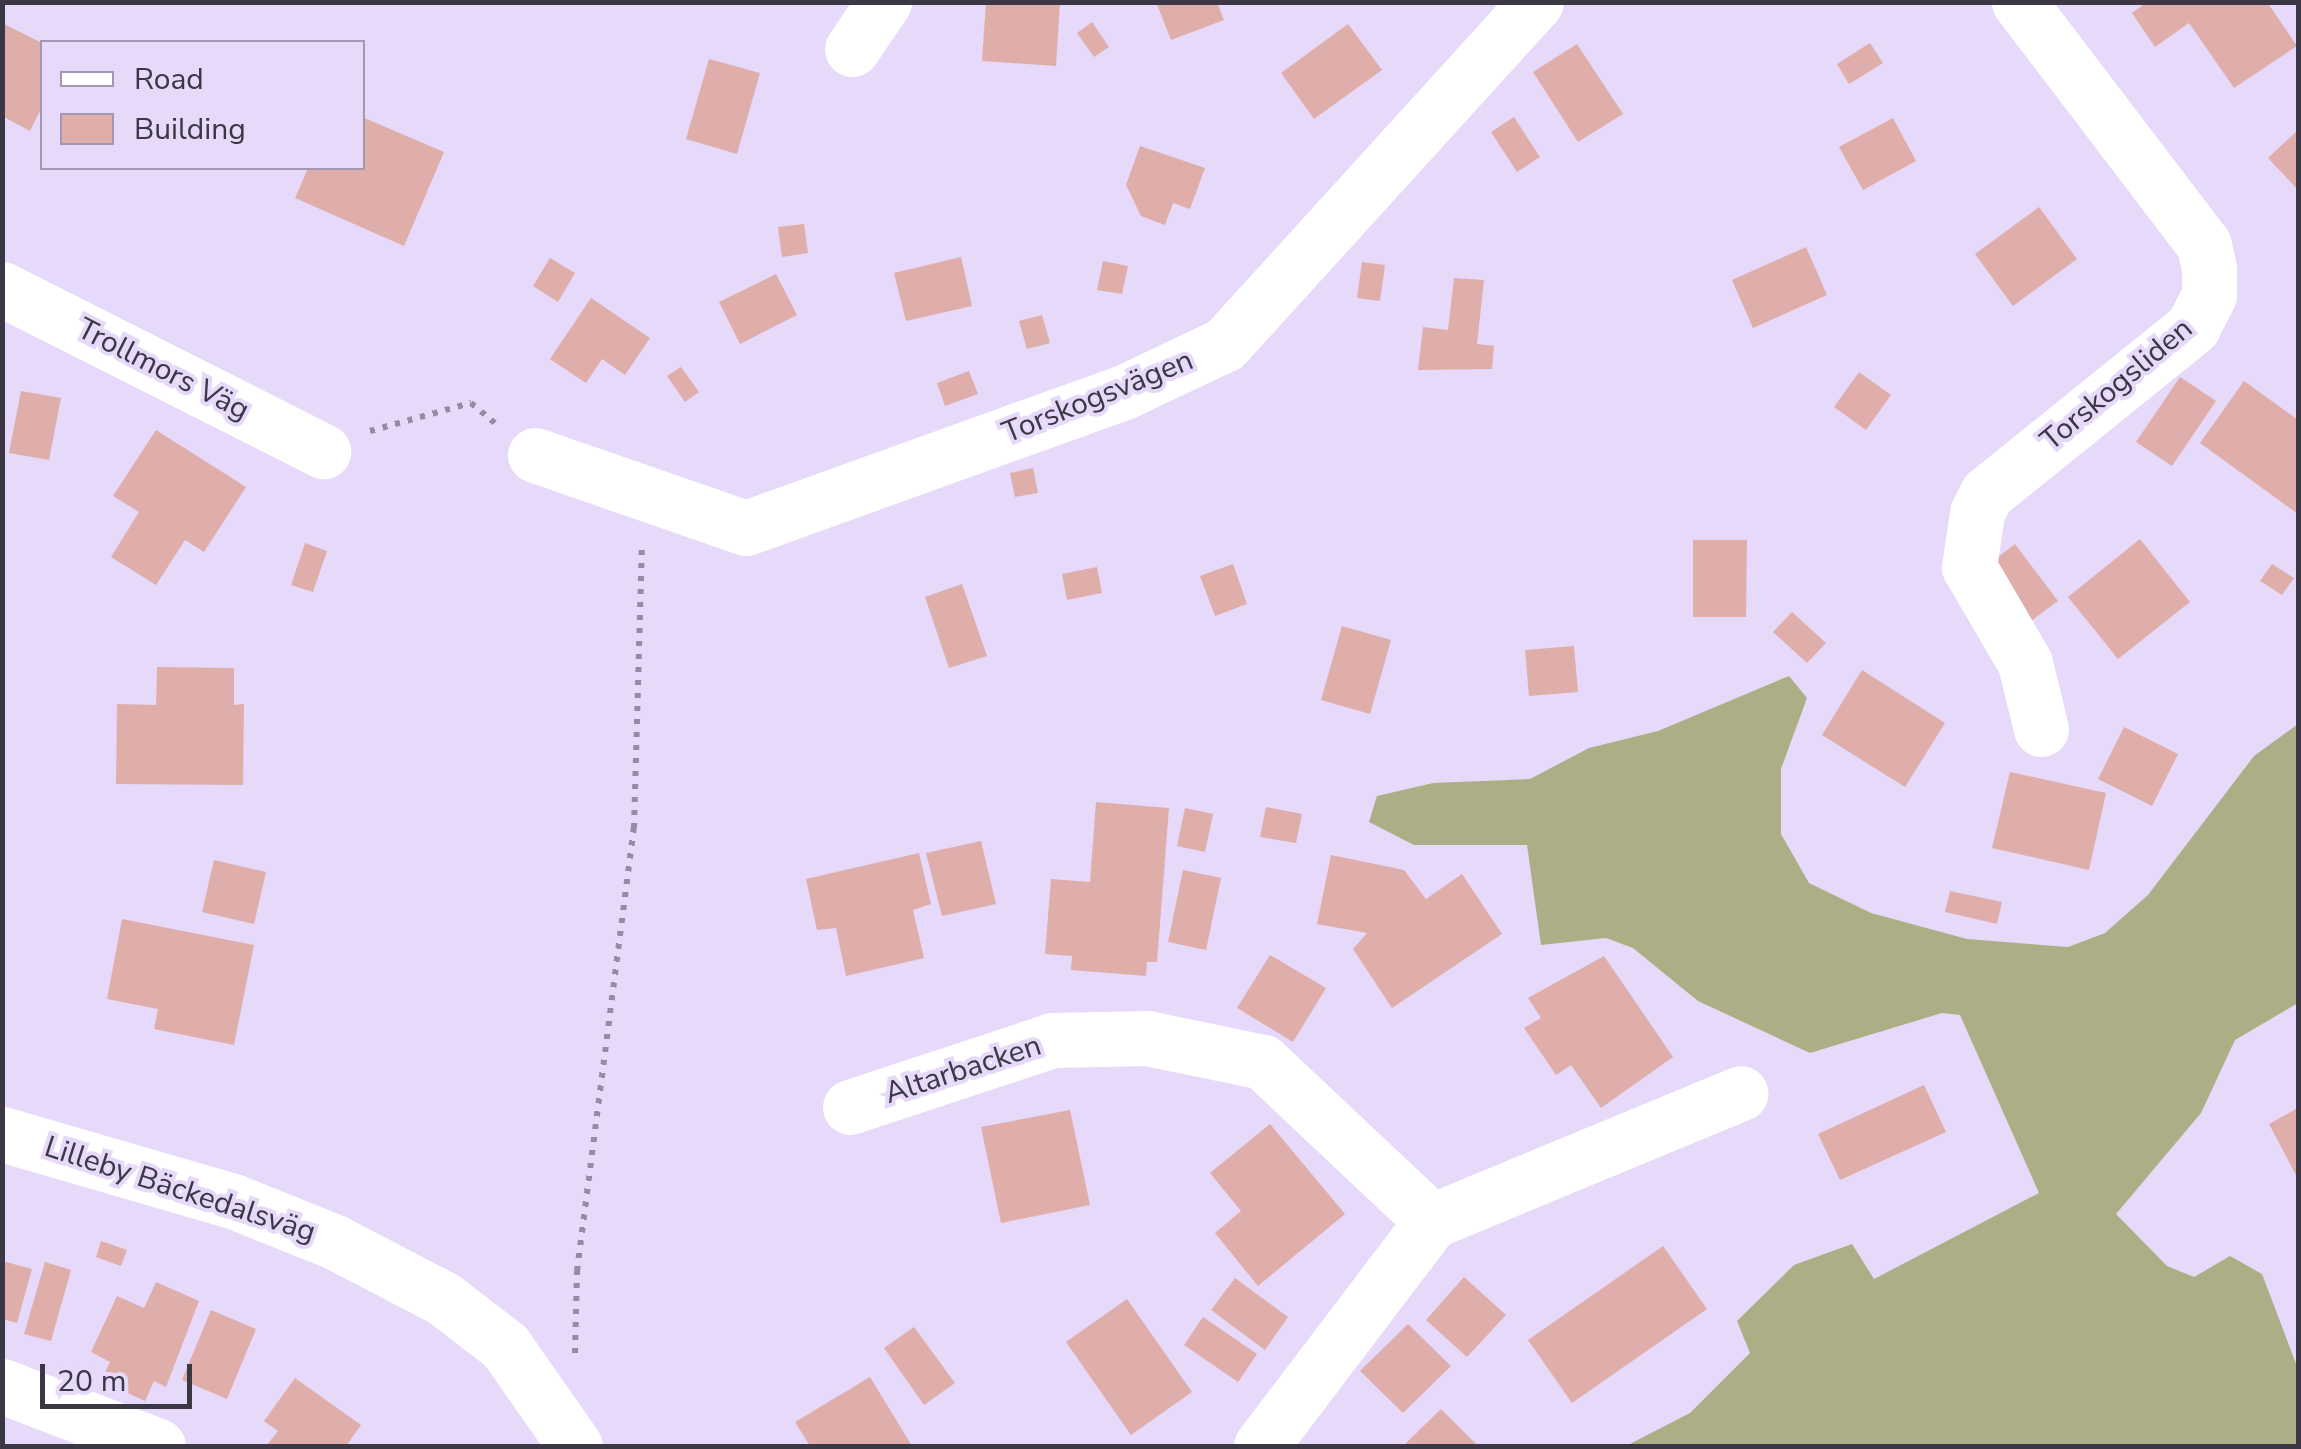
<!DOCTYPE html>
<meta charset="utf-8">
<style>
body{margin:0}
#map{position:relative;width:2301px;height:1449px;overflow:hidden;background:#e6d9f9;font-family:"Nunito Sans",sans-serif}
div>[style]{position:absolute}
.forest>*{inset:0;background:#acaf85}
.building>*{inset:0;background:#dfaeaa}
.path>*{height:6px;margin-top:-3px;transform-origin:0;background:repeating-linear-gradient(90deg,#958ba2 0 5px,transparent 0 13px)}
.minor>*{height:55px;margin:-27.5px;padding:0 27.5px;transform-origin:27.5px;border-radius:27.5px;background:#fff}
span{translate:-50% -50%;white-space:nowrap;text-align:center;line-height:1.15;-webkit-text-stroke:8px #e6d9f9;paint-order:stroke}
.street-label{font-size:30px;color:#3c3744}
.frame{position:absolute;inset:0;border:5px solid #3c3744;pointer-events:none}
.legend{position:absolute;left:40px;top:40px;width:325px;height:130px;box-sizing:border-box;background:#e6d9f9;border:2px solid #a298b1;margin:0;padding:12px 18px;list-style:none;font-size:30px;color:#3c3744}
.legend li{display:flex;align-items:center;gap:20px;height:50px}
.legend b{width:50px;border:2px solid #a298b1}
.scale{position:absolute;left:40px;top:1364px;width:152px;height:45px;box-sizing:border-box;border:5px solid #3c3744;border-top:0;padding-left:12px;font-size:30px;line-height:35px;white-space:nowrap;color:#3c3744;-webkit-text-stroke:8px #e6d9f9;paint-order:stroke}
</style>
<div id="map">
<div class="forest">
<i style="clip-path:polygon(1789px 676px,1807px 698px,1781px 769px,1781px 834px,1809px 883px,1871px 913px,1967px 939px,2068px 947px,2105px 933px,2148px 895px,2254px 756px,2298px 724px,2298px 1003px,2235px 1040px,2201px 1113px,2116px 1214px,2167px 1266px,2194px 1277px,2230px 1256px,2262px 1274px,2298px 1369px,2298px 1446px,1626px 1446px,1690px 1413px,1750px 1353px,1737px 1321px,1794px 1265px,1852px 1244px,1874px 1279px,2039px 1193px,1960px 1015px,1942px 1013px,1810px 1053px,1698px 1001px,1633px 948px,1606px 938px,1541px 945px,1527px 845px,1414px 845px,1369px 822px,1377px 796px,1433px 783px,1530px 779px,1589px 748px,1658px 731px)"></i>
</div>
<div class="building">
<i style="clip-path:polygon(986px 2px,1060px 2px,1056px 66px,982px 61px)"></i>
<i style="clip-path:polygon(1156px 2px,1217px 2px,1224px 20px,1171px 40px)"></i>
<i style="clip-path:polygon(2147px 2px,2267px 2px,2297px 46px,2234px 88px,2189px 23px,2155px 47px,2132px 13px)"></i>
<i style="clip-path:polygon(1092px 22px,1109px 47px,1094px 57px,1077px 33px)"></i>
<i style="clip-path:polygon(2px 23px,42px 43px,42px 107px,30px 131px,2px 116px)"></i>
<i style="clip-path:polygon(1348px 24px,1382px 70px,1314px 119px,1281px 73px)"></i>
<i style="clip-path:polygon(1870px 43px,1883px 63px,1849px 84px,1837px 64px)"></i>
<i style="clip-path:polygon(1577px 44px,1623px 114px,1578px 142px,1533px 72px)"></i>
<i style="clip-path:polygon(709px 59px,760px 73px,737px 154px,686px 139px)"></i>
<i style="clip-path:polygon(362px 117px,444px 152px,404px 246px,295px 198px,308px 168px,362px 168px)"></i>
<i style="clip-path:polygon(1514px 117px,1540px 157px,1517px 172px,1491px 132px)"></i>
<i style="clip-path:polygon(1893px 118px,1916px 161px,1863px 190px,1839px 147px)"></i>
<i style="clip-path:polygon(2298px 130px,2298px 190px,2268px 158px)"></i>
<i style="clip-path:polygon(1140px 146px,1205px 168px,1190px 209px,1173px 203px,1165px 225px,1141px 216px,1126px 185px)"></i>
<i style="clip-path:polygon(2039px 207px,2077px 259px,2013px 306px,1975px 254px)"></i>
<i style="clip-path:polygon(804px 224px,808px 253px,782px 257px,778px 227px)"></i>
<i style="clip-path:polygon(1806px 247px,1827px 295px,1753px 328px,1732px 280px)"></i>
<i style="clip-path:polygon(961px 257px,972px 306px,906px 321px,894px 273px)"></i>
<i style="clip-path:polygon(550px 258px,575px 273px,558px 302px,533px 286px)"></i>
<i style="clip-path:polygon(1103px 261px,1128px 266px,1122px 294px,1097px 290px)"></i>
<i style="clip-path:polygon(1362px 262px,1385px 265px,1380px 301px,1357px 298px)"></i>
<i style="clip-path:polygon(776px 274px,797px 315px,740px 344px,719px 302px)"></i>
<i style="clip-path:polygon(1454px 278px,1484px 280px,1477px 344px,1494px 346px,1492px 369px,1418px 370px,1423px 327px,1448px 330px)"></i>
<i style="clip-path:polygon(591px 298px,650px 338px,625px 375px,602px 359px,586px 383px,550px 359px)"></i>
<i style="clip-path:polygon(1042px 315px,1050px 343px,1027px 349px,1019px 321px)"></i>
<i style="clip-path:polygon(681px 367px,699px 392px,685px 402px,667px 376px)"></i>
<i style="clip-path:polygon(969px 371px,978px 394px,945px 406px,937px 383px)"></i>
<i style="clip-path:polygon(1859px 372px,1891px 395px,1866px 430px,1834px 407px)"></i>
<i style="clip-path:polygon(2180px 377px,2216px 401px,2172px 466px,2136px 442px)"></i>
<i style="clip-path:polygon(2244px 381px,2298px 420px,2298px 514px,2200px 443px)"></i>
<i style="clip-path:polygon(21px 391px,61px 398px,49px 460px,9px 453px)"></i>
<i style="clip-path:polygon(156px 430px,246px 487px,204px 552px,185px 540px,156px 585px,111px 557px,139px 512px,113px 496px)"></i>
<i style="clip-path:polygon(1033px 468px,1038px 493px,1015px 497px,1010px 473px)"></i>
<i style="clip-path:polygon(2140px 539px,2190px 602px,2118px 659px,2068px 597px)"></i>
<i style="clip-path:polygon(1693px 540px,1747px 540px,1746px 617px,1693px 617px)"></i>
<i style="clip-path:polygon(305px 543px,327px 551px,313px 592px,291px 585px)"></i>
<i style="clip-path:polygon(2015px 544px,2058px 601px,2027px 624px,1985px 567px)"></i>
<i style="clip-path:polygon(1233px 564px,1247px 604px,1215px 616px,1200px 576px)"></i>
<i style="clip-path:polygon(2272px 564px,2294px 578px,2282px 595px,2260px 581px)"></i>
<i style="clip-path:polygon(1097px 567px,1102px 593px,1067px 600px,1062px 574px)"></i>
<i style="clip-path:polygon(962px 584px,987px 656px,949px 668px,925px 597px)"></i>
<i style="clip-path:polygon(1792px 612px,1826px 643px,1807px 663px,1773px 632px)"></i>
<i style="clip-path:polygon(1342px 626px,1391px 640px,1370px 714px,1321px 700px)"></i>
<i style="clip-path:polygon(1574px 646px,1578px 692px,1529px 696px,1525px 650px)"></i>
<i style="clip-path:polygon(157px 667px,234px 668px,234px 705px,244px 704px,243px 785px,116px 784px,117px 704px,156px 705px)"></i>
<i style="clip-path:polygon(1862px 670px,1945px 723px,1905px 787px,1822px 735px)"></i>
<i style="clip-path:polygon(2124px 727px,2178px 754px,2152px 806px,2098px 779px)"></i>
<i style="clip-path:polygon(2010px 772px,2106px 793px,2089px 870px,1992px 848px)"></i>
<i style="clip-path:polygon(1096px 802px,1169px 808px,1157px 962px,1147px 962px,1146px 976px,1071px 970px,1072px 956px,1045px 954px,1051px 879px,1090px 882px)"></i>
<i style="clip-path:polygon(1266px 807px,1302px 814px,1296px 843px,1260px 837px)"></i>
<i style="clip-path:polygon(1185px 808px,1213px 814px,1205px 852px,1177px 846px)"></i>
<i style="clip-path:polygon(981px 841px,996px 904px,942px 916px,926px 853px)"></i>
<i style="clip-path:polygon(919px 853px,931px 904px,913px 910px,924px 958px,846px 976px,836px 928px,817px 930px,806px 879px)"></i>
<i style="clip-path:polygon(1331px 855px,1404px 870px,1426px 899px,1462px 874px,1502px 934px,1392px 1008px,1353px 949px,1367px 933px,1317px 924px)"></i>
<i style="clip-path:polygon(214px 860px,266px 872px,254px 924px,202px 912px)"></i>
<i style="clip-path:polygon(1183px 870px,1221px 878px,1206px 950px,1168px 942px)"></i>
<i style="clip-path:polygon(1950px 891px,2002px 902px,1997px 924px,1945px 912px)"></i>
<i style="clip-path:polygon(122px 919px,254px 945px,234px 1045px,154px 1029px,158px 1009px,107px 999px)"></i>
<i style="clip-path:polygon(1270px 955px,1326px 988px,1293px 1042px,1237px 1008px)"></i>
<i style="clip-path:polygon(1604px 956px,1673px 1057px,1601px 1108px,1571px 1065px,1556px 1075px,1524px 1028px,1541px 1018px,1528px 998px)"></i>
<i style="clip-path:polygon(1924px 1085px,1946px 1132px,1840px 1180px,1818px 1134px)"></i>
<i style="clip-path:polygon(2298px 1108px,2298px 1179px,2269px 1124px)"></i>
<i style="clip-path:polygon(1070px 1110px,1090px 1205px,1001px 1223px,981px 1127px)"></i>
<i style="clip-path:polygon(1270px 1124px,1345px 1214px,1258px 1286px,1215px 1233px,1241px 1211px,1210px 1173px)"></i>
<i style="clip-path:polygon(101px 1241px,127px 1250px,121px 1266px,96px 1257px)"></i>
<i style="clip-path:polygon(1663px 1246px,1707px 1309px,1572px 1403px,1528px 1340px)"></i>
<i style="clip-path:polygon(2px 1261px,32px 1269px,17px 1323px,2px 1319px)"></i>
<i style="clip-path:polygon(45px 1262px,71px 1270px,51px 1341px,24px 1334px)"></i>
<i style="clip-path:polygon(1464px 1277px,1506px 1315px,1467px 1357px,1426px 1320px)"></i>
<i style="clip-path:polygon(1235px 1278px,1288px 1317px,1265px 1350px,1211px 1310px)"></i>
<i style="clip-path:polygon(156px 1282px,199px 1301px,166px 1387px,154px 1381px,145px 1401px,101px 1381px,110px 1362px,91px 1352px,117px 1296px,144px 1308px)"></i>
<i style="clip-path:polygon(1127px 1299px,1192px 1392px,1131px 1435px,1066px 1342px)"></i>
<i style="clip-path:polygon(211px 1310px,256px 1329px,227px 1399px,182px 1380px)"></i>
<i style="clip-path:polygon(1203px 1317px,1257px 1354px,1238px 1382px,1184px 1345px)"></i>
<i style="clip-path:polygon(1408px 1324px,1451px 1366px,1403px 1413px,1360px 1371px)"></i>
<i style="clip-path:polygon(914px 1327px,955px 1383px,924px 1405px,884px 1348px)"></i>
<i style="clip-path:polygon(870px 1377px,912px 1446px,810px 1446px,795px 1422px)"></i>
<i style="clip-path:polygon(295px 1378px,361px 1425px,346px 1446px,266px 1446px,278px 1431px,264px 1421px)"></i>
<i style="clip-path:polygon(1441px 1409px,1478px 1446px,1403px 1446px)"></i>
</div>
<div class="path">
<i style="left:370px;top:431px;width:105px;rotate:-15.5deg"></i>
<i style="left:471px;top:403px;width:33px;rotate:40deg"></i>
<i style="left:575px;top:1353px;width:82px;rotate:-88.6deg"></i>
<i style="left:577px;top:1271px;width:447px;rotate:-82.7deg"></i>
<i style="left:634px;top:828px;width:283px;rotate:-88.4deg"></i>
</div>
<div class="minor">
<i style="left:2019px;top:2px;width:305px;rotate:52.7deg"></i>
<i style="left:2204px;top:245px;width:25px;rotate:78deg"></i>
<i style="left:2209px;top:269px;width:26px;rotate:90deg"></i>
<i style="left:2209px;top:295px;width:36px;rotate:117deg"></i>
<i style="left:2193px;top:327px;width:265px;rotate:141.1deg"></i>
<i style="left:1987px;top:493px;width:22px;rotate:117deg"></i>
<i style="left:1977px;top:513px;width:55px;rotate:98.4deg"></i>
<i style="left:1969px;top:567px;width:111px;rotate:59.7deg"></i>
<i style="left:2025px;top:663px;width:68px;rotate:76.4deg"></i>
<i style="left:852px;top:49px;width:57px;rotate:-55.8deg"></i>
<i style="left:2px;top:289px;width:360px;rotate:26.8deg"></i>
<i style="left:535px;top:455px;width:223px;rotate:19.1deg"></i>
<i style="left:746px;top:528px;width:400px;rotate:-19.8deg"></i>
<i style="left:1122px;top:393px;width:114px;rotate:-25.4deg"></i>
<i style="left:1225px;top:344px;width:462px;rotate:-47.7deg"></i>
<i style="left:850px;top:1107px;width:213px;rotate:-18.3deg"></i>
<i style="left:1052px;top:1040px;width:95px;rotate:-1.2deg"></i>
<i style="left:1147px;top:1038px;width:118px;rotate:11.7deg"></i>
<i style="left:1263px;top:1062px;width:232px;rotate:43.3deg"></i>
<i style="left:2px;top:1134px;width:241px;rotate:16.2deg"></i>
<i style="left:233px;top:1201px;width:110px;rotate:21.9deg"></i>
<i style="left:335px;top:1242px;width:123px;rotate:27.6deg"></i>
<i style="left:444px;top:1299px;width:77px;rotate:37.6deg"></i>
<i style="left:505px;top:1346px;width:122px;rotate:55deg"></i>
<i style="left:2px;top:1386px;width:167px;rotate:21deg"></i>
<i style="left:1261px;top:1446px;width:283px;rotate:-52.8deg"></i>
<i style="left:1432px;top:1221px;width:334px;rotate:-22.5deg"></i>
</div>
<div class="street-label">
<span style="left:163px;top:370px;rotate:27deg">Trollmors Väg</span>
<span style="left:2117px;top:385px;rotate:-40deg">Torskogsliden</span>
<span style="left:1098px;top:397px;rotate:-22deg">Torskogsvägen</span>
<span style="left:963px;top:1070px;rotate:-18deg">Altarbacken</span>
<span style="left:180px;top:1190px;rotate:18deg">Lilleby Bäckedalsväg</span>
</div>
<div class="frame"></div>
<ul class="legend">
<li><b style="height:12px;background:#fff"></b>Road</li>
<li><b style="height:28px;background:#dfaeaa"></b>Building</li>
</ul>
<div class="scale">20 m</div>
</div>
